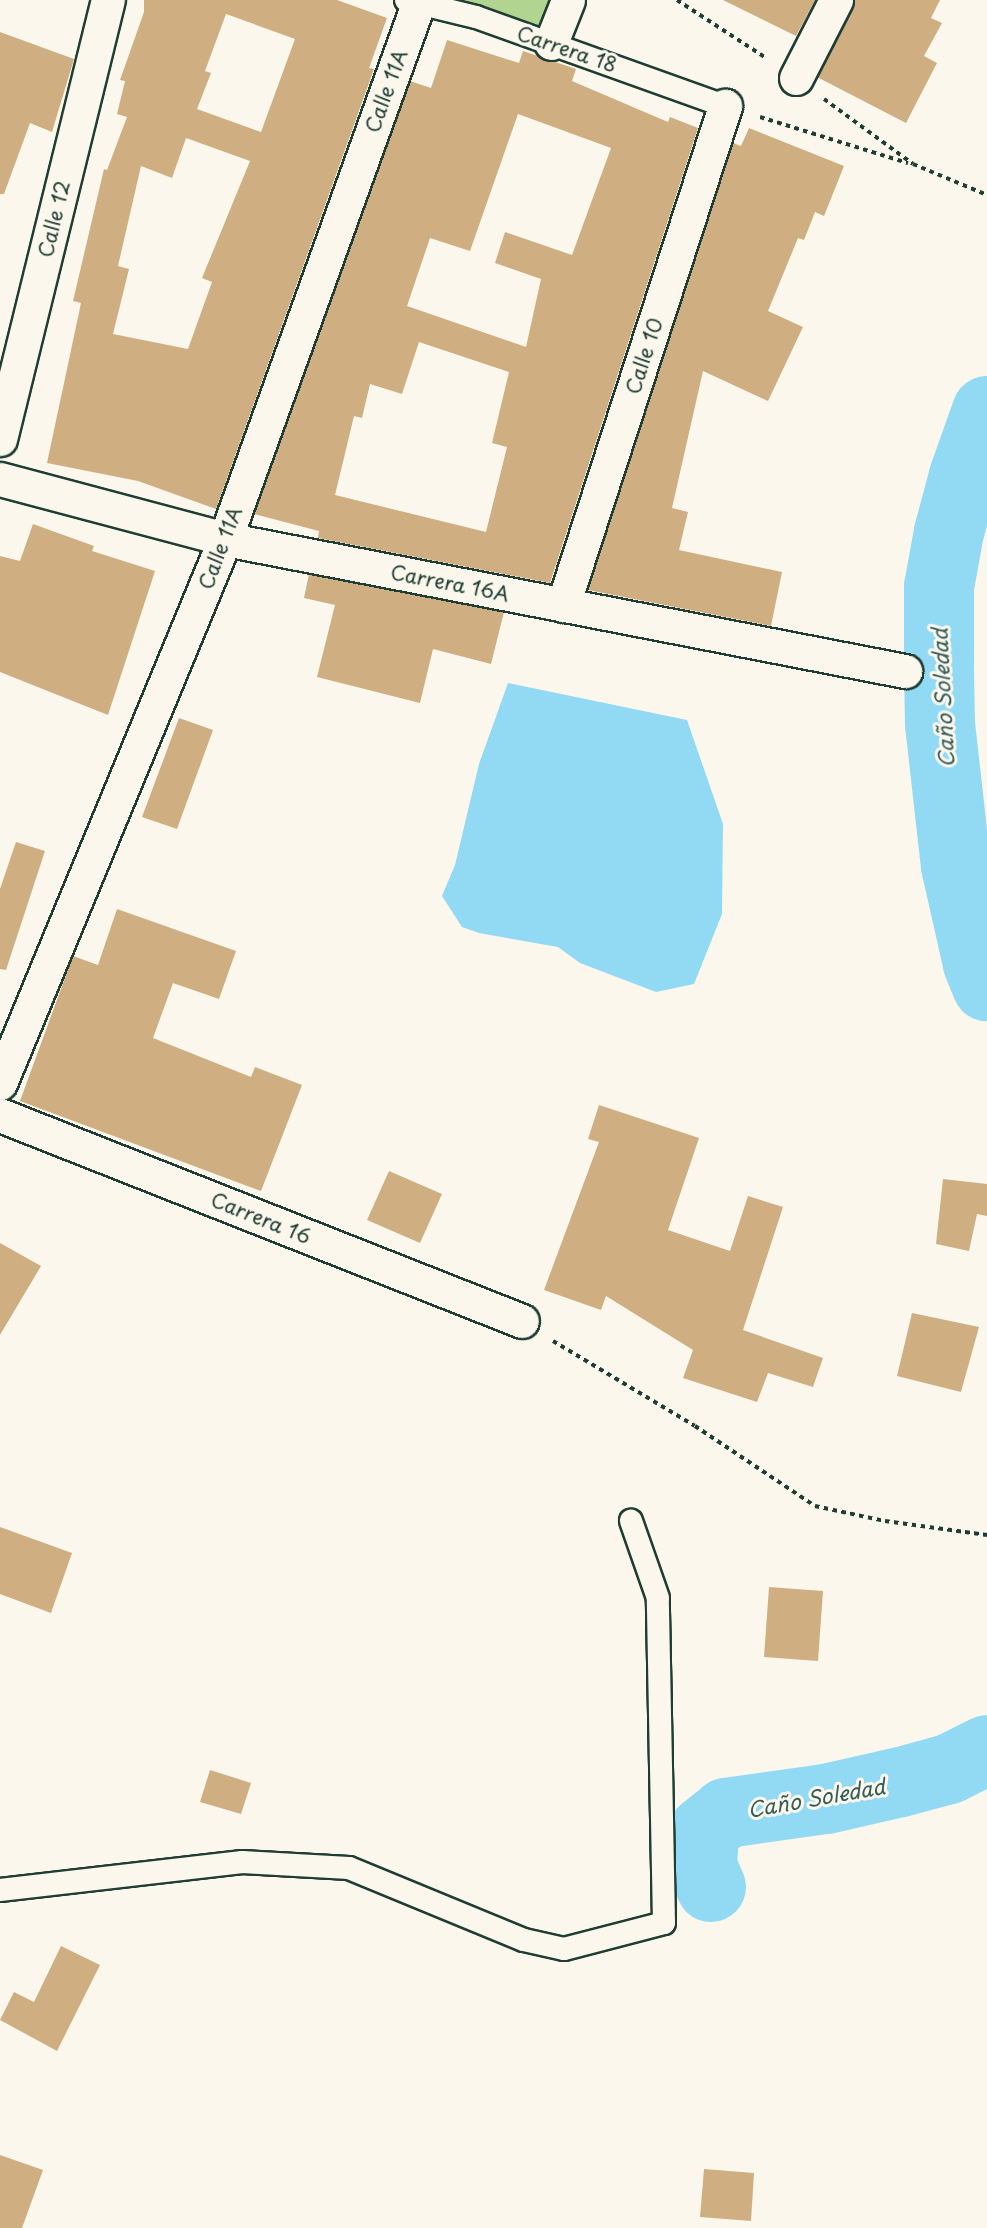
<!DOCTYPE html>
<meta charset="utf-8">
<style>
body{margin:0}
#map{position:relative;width:987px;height:2228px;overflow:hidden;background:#fbf7ec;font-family:"Playpen Sans",sans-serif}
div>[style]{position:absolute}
.green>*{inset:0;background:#b1d590}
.water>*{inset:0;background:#92daf4}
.river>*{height:70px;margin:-35px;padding:0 35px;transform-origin:35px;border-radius:35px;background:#92daf4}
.building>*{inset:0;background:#cfae82}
.path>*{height:4px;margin-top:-2px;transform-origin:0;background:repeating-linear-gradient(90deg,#1f3d34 0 4.5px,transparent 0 9px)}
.roads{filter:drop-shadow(2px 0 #1f3d34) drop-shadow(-2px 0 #1f3d34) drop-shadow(0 2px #1f3d34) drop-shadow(0 -2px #1f3d34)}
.lane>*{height:22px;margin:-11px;padding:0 11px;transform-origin:11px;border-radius:11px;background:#fbf7ec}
.street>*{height:33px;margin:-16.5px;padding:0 16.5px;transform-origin:16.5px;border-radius:16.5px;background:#fbf7ec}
span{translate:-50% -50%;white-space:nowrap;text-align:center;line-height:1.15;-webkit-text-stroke:6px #fbf7ec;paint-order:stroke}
.street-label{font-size:20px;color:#1f3d34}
.water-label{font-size:21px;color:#365c5a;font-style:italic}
</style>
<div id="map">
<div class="green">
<i style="clip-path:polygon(443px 0,552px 0,541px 30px)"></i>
</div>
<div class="water">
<i style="clip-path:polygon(508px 683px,687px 720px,723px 824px,722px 914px,694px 984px,656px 992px,580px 963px,558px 947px,479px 933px,462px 927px,442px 896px,455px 865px,479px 764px)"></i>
</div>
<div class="river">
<i style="left:987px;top:411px;width:69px;rotate:109.5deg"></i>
<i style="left:964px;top:476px;width:58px;rotate:105deg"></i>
<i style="left:949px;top:532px;width:56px;rotate:100.3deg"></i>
<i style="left:939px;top:587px;width:81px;rotate:90deg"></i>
<i style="left:939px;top:668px;width:56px;rotate:89deg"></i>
<i style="left:940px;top:724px;width:143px;rotate:83.6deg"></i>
<i style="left:956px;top:866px;width:100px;rotate:77.3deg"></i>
<i style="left:978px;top:964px;width:24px;rotate:68deg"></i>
<i style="left:711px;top:1887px;width:22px;rotate:-114deg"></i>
<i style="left:702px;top:1867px;width:36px;rotate:-87deg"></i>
<i style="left:704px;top:1831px;width:28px;rotate:-39deg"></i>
<i style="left:726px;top:1813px;width:101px;rotate:-8deg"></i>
<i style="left:826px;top:1799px;width:77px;rotate:-12.8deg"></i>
<i style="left:901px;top:1782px;width:50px;rotate:-15.2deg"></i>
<i style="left:949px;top:1769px;width:42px;rotate:-26.6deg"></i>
</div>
<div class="building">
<i style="clip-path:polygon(evenodd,144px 0,337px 0,387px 18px,369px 68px,374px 69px,216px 509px,138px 481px,47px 463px,81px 303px,73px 301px,104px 169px,107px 170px,127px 117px,117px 114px,125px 81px,120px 80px,144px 12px,144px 0,226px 14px,295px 39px,261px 132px,197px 109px,211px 73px,205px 71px,226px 14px,144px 0,186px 138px,250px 161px,202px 278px,212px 282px,188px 349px,113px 334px,129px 269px,118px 266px,141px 166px,172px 178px,186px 138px)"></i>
<i style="clip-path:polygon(723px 0,815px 0,796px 36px)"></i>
<i style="clip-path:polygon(855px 0,940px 0,931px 18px,942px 23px,924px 56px,937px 63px,906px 123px,817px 77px)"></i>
<i style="clip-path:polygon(0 32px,74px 59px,52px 132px,30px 123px,4px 194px,0 194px)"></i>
<i style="clip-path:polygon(evenodd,447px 40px,519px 63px,523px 51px,576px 69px,572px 81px,668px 122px,670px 117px,698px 128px,550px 583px,318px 538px,319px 531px,254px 514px,410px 81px,431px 88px,447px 40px,518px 114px,611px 148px,572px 255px,505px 232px,495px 263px,541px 279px,526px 347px,407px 306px,430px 238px,470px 251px,518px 114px,447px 40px,419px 342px,509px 372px,492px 443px,507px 447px,486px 532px,335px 495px,354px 416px,362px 418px,370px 384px,402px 394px,419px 342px)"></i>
<i style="clip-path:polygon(749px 128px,844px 166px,824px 216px,815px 212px,804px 240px,798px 238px,768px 311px,803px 327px,768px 401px,703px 371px,672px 508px,688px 512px,679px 550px,782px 572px,771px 626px,588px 590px,733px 143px,741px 146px)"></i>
<i style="clip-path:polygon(33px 524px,94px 546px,92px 551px,155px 571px,108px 715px,0 672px,0 556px,20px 561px)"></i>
<i style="clip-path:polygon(309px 574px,504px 612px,491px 664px,433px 649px,420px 703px,317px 677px,335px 605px,304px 598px)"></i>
<i style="clip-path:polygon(179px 718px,213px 730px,177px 829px,142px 817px)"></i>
<i style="clip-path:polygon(16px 842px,45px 851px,6px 970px,0 969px,0 889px)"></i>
<i style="clip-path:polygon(117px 909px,236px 951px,219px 999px,173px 983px,153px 1038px,251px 1077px,255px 1067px,302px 1085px,261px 1191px,20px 1101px,73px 956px,98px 965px)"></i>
<i style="clip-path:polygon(599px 1105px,699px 1138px,668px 1230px,730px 1251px,748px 1196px,783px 1207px,743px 1330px,823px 1358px,813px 1387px,768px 1373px,757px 1402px,683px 1378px,693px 1350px,606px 1296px,601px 1310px,544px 1290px,599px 1142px,588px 1139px)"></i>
<i style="clip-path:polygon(389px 1171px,442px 1194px,420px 1243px,367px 1220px)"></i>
<i style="clip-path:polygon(943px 1179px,987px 1184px,987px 1216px,977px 1214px,969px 1251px,936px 1244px)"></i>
<i style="clip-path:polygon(0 1243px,41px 1266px,0 1335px)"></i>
<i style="clip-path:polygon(912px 1313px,979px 1327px,961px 1392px,897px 1376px)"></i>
<i style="clip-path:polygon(0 1527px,72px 1553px,51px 1613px,0 1594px)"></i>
<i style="clip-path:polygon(769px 1587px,823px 1591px,818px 1661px,764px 1657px)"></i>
<i style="clip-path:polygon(210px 1770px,251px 1783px,241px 1814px,200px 1802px)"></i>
<i style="clip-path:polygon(61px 1946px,100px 1965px,57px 2051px,0 2020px,14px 1992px,34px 2002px)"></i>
<i style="clip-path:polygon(0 2155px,43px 2170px,22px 2228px,0 2228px)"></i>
<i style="clip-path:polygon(704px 2169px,754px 2173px,751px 2221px,700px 2217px)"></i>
</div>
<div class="path">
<i style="left:677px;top:0;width:106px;rotate:33.1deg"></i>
<i style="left:824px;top:99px;width:110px;rotate:36.1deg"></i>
<i style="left:913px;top:164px;width:80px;rotate:22.7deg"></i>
<i style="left:760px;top:117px;width:155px;rotate:17.3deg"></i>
<i style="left:553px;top:1341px;width:165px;rotate:30.9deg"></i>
<i style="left:695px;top:1426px;width:144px;rotate:33.7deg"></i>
<i style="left:815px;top:1506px;width:72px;rotate:12.1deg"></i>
<i style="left:885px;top:1521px;width:103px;rotate:7.8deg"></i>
</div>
<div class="roads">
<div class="lane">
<i style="left:406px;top:0;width:72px;rotate:13.7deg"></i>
<i style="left:476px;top:17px;width:264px;rotate:19.7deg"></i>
<i style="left:0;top:1890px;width:244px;rotate:-6.6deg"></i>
<i style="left:242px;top:1862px;width:107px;rotate:3.2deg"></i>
<i style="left:349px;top:1868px;width:189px;rotate:22.4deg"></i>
<i style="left:524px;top:1940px;width:41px;rotate:12.7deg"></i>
<i style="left:564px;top:1949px;width:103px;rotate:-14.6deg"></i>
<i style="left:664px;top:1923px;width:325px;rotate:-91.1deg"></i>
<i style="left:658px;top:1598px;width:82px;rotate:-109.3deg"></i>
</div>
<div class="street">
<i style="left:551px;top:43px;width:46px;rotate:-68.4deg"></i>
<i style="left:796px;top:78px;width:88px;rotate:-62.9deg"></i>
<i style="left:0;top:439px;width:452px;rotate:-76.2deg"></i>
<i style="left:0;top:479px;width:233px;rotate:14.9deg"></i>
<i style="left:225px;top:539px;width:693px;rotate:10.99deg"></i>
<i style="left:563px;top:605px;width:525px;rotate:-72.01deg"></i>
<i style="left:0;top:1083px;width:589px;rotate:-67.53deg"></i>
<i style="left:225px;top:539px;width:569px;rotate:-70.16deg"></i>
<i style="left:0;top:1115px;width:561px;rotate:21.54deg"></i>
</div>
</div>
<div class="street-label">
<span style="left:567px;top:49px;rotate:19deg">Carrera 18</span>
<span style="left:386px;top:91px;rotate:-70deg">Calle 11A</span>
<span style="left:54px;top:219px;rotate:-76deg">Calle 12</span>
<span style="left:644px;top:356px;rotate:-72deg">Calle 10</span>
<span style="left:220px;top:548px;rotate:-69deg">Calle 11A</span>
<span style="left:450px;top:583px;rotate:11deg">Carrera 16A</span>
<span style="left:261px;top:1218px;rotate:22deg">Carrera 16</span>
</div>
<div class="water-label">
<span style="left:942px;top:698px;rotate:-93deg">Caño Soledad</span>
<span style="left:816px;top:1797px;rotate:-10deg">Caño Soledad</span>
</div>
</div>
